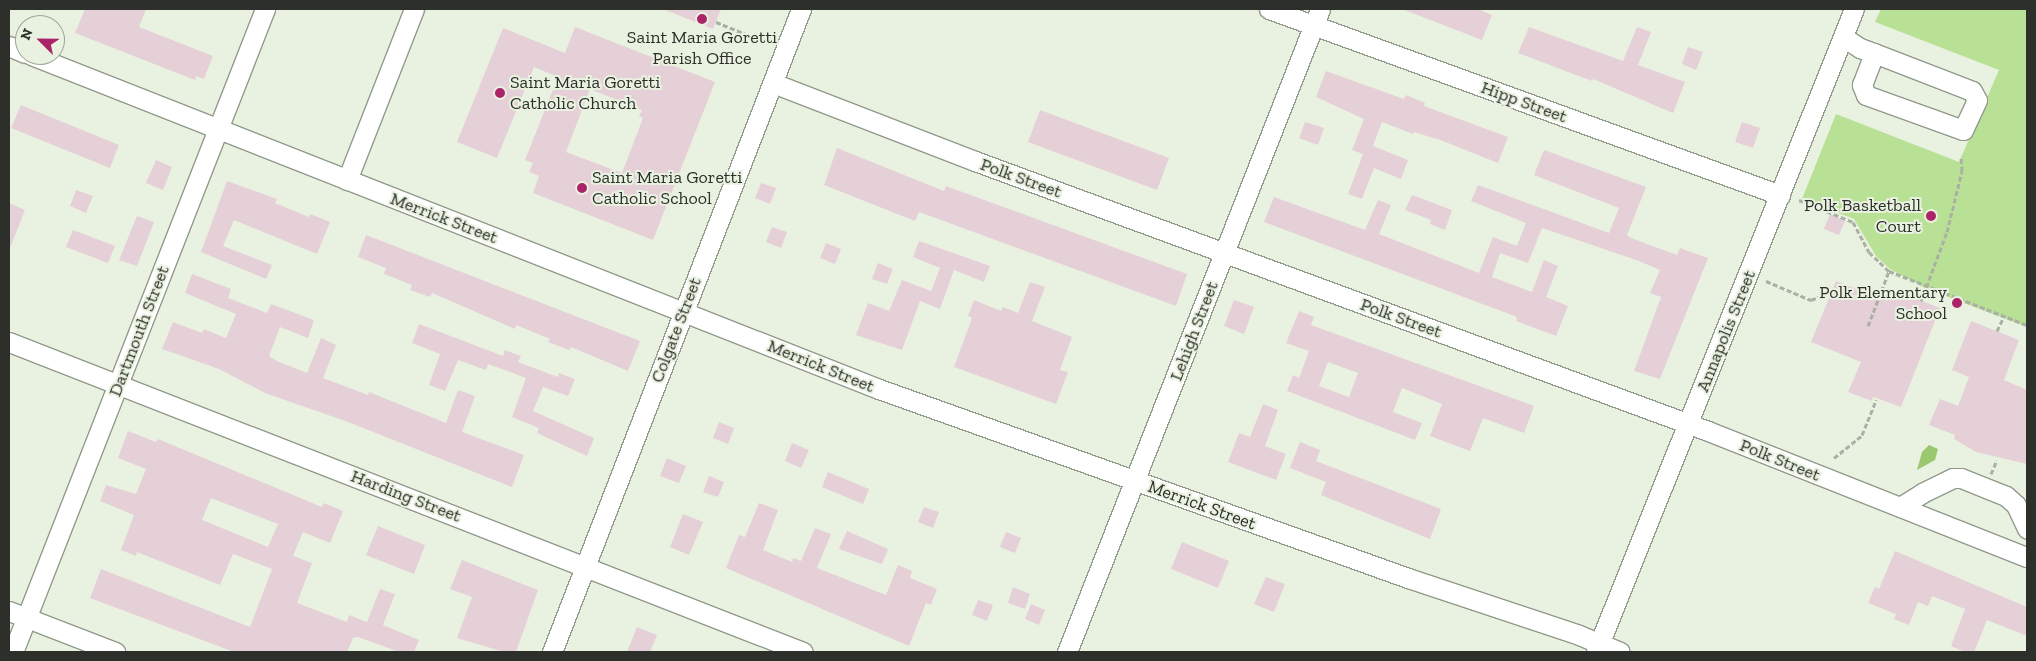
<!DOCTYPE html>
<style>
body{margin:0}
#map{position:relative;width:2036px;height:661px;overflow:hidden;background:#e9f2e1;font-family:"Zilla Slab",serif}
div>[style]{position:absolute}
.green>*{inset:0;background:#b9e195}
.water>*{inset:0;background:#9bc771}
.building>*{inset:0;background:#e5d0d7}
.path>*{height:3px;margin-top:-1.5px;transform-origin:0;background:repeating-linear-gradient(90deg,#aab1a4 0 5px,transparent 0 7.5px)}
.roads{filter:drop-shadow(1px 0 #929a8b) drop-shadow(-1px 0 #929a8b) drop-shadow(0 1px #929a8b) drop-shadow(0 -1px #929a8b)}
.minor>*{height:19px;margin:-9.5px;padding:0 9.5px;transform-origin:9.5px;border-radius:9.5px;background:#fff}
.dots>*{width:14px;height:14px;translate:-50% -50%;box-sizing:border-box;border:2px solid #e9f2e1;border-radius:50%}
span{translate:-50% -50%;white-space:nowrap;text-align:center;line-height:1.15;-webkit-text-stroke:4px #e9f2e1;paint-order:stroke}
.poi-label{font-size:18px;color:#2d302a}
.left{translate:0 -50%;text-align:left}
.right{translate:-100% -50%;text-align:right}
.street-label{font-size:18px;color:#2d302a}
.frame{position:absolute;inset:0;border:10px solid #2d302a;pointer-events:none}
.north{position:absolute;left:15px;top:15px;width:50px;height:50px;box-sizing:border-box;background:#e9f2e1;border:1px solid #9ea498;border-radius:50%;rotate:293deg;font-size:14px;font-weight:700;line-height:20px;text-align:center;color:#2d302a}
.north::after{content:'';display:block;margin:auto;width:18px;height:22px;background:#ac2468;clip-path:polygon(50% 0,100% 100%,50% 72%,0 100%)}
</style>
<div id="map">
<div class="green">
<i style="clip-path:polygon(1881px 9px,2027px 9px,2027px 327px,1925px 288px,1890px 269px,1876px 256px,1854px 219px,1802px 199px,1836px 114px,1959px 162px,1999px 70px,1875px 22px)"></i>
</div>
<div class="water">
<i style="clip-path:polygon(1929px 445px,1938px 449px,1935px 460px,1917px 470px,1922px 452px)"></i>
</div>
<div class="building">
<i style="clip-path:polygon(85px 9px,146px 9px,139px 27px,213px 56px,204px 79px,196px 76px,195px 80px,75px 33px)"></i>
<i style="clip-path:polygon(663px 9px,721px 9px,713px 29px)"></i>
<i style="clip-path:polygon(1402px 9px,1478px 9px,1492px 15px,1482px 40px)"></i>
<i style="clip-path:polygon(evenodd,575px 27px,715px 82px,653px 240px,533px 193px,539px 176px,529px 172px,533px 163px,525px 160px,558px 77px,534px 67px,497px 158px,457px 142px,503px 28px,565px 53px,575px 27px,590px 89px,642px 110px,639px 116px,643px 118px,622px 173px,566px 152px,590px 89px)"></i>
<i style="clip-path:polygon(1529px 27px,1623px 61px,1637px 27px,1651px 32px,1638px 65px,1685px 82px,1673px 113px,1593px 79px,1592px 81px,1518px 53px)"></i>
<i style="clip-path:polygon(1688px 47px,1703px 52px,1696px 70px,1682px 64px)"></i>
<i style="clip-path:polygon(1326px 71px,1404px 99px,1406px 95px,1425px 103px,1424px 106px,1508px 137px,1498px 163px,1443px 141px,1414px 132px,1413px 134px,1382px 122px,1373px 146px,1408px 160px,1401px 179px,1374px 168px,1362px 199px,1348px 194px,1363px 154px,1352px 150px,1364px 119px,1316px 97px)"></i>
<i style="clip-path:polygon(21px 105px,119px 145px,110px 168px,11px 128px)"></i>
<i style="clip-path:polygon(1040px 110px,1169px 158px,1157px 190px,1028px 142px)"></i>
<i style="clip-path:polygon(1305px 122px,1324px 128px,1318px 145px,1299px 138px)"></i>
<i style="clip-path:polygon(1742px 122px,1760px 128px,1753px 148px,1735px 142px)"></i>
<i style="clip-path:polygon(837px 148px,944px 191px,946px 186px,1187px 274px,1176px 306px,919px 212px,915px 221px,824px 185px)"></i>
<i style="clip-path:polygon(1544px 150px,1646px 187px,1627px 235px,1631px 238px,1677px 255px,1680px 248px,1708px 258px,1660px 379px,1634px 371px,1661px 297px,1650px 293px,1660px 270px,1639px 261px,1542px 228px,1528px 263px,1500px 253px,1492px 277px,1532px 292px,1544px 260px,1558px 266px,1546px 297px,1568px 306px,1556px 336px,1516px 321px,1517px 317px,1264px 222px,1274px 197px,1365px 230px,1378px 200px,1391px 205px,1379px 234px,1479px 273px,1493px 237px,1517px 246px,1526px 223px,1471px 201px,1478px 185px,1609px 233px,1619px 208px,1534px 175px)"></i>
<i style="clip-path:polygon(156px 160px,172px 167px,163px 190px,146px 183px)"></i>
<i style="clip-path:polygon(227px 181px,277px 199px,275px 203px,309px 217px,310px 214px,330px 222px,317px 254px,234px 220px,223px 246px,272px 265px,266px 279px,201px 252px)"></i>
<i style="clip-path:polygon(761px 183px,776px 188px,770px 204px,755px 198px)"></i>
<i style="clip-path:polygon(76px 190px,93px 196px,86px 213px,70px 206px)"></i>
<i style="clip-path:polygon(1412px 195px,1452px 210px,1445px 230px,1430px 224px,1431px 220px,1405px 210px)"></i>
<i style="clip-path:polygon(9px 203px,25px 210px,10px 248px,9px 248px)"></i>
<i style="clip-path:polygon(1830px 214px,1845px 221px,1839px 235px,1824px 229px)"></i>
<i style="clip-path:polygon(137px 216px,154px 222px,137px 266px,119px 260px)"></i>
<i style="clip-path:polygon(772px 227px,787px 232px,781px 248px,766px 242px)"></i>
<i style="clip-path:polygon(73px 230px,115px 246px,108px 263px,66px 247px)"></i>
<i style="clip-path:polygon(366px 235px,640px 341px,628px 371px,571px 347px,569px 350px,548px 342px,550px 339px,516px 325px,515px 329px,432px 293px,430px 297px,410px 290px,412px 285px,384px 274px,386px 268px,358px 257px)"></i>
<i style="clip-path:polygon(919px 241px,990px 266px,984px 282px,954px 270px,940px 309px,920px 301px,902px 350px,856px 335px,868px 303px,889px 311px,902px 280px,931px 291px,940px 268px,913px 257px)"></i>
<i style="clip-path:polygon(826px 243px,841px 249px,835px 264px,820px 258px)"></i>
<i style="clip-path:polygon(878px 263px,893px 269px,887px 284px,872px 279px)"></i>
<i style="clip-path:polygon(192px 274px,231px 289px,228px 298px,267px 313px,271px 304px,314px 320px,308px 338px,280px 327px,269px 356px,277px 361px,307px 373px,321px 338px,336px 345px,323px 378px,368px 395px,369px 392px,446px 423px,458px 390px,475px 396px,462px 432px,524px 455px,512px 487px,348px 422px,265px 393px,219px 369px,162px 349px,173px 322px,202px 333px,204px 329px,226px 338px,236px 314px,185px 293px)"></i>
<i style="clip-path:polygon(1836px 281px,1887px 301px,1892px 289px,1940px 308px,1901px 407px,1873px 397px,1872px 401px,1848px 392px,1861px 362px,1811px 342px)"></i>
<i style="clip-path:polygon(1030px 282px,1045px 287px,1032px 321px,1072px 337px,1060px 370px,1068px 372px,1056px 404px,954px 367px,972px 318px,968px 316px,974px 300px,1001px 311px,1003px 307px,1018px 313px)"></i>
<i style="clip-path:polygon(1234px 300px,1254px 307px,1244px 334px,1224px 326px)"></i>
<i style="clip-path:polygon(evenodd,1299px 311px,1314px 317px,1311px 325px,1534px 406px,1524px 433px,1483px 418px,1470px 451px,1430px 436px,1442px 404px,1402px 388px,1393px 412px,1422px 423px,1415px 440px,1287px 391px,1293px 375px,1299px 378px,1309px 351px,1286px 343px,1299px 311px,1328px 362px,1358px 373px,1349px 397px,1319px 386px,1328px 362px)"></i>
<i style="clip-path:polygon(1971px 321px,2019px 340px,2004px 380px,2027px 390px,2027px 464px,1976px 452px,1954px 439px,1955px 435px,1929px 425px,1940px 399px,1958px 406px,1969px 377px,1952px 370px)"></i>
<i style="clip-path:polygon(419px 324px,503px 356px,505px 350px,521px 356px,518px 362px,558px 377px,559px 373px,575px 379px,568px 396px,543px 387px,533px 411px,594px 438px,587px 456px,537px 433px,539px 428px,512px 417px,526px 378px,488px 364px,486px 370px,458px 360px,445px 391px,429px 385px,440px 354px,412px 343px)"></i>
<i style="clip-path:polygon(1263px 404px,1278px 410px,1265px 446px,1286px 454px,1276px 480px,1228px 462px,1239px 433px,1250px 437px)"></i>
<i style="clip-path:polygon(719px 422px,734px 428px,728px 444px,713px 438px)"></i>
<i style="clip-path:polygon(evenodd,128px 431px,156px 442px,158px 439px,322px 507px,324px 503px,343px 511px,330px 543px,303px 532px,293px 556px,312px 563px,297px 603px,347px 622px,349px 615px,367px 622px,380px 589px,395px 594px,383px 625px,419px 640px,414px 652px,399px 652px,358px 637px,353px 638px,347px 652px,234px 652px,90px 598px,101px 569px,250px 627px,272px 569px,233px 554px,220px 585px,137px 552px,136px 556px,121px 550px,134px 515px,100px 501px,106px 485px,136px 494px,146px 469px,118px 458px,128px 431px,211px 498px,278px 524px,268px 547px,202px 520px,211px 498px)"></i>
<i style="clip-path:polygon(1300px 442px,1320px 450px,1316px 461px,1441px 509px,1430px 539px,1321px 495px,1326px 482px,1290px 468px)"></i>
<i style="clip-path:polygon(792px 443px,809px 450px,801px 468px,785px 461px)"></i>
<i style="clip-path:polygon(667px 458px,686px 466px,679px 483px,660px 476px)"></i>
<i style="clip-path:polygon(828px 472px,869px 489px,863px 504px,822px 487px)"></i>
<i style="clip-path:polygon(709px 476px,724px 482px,718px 497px,703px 492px)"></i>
<i style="clip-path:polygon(759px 503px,778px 510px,763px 550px,792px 562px,793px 558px,801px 561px,815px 528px,831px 534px,817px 568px,886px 595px,898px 565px,912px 571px,910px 578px,937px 589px,931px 605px,926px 603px,909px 646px,726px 568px,739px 535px,745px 537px)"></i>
<i style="clip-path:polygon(924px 507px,939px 512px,933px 528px,918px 522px)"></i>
<i style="clip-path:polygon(683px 514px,703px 522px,689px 555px,670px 547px)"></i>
<i style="clip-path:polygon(378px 526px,425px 545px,414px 574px,366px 555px)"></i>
<i style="clip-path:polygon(847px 531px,888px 549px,882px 564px,839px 549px)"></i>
<i style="clip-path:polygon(1006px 532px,1021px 538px,1015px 553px,1000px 547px)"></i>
<i style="clip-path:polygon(1182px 542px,1229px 561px,1218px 588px,1171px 569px)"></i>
<i style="clip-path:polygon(1895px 551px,2027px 607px,2027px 636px,1987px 620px,1974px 652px,1965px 652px,1951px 646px,1965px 609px,1932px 596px,1928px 606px,1918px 602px,1909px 625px,1894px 619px,1896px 614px,1868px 603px,1875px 587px,1879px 589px)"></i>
<i style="clip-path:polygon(462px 560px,538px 590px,516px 652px,504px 652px,457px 638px,472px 597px,450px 589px)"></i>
<i style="clip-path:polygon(1266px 577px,1285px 584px,1274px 612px,1254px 604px)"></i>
<i style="clip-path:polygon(1013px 587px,1030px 594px,1025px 609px,1008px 603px)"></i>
<i style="clip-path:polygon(978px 600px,993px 605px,987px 621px,972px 615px)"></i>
<i style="clip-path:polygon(1031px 604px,1045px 610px,1039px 625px,1025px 619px)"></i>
<i style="clip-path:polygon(637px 627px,657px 635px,650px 652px,627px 652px)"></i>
</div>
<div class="path">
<i style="left:716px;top:22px;width:45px;rotate:22deg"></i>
<i style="left:1799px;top:200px;width:58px;rotate:22.2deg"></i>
<i style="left:1853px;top:222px;width:34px;rotate:62deg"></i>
<i style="left:1869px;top:252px;width:28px;rotate:44deg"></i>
<i style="left:1889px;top:271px;width:148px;rotate:21.4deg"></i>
<i style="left:1766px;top:281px;width:49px;rotate:22.9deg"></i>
<i style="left:1811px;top:300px;width:8px;rotate:-23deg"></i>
<i style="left:1921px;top:301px;width:74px;rotate:-69.4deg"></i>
<i style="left:1947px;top:232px;width:63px;rotate:-76.2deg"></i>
<i style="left:1962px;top:171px;width:14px;rotate:-94deg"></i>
<i style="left:1868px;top:326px;width:59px;rotate:-69.1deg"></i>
<i style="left:1997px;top:331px;width:17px;rotate:-65deg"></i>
<i style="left:1834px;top:458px;width:36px;rotate:-39deg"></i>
<i style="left:1862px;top:435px;width:38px;rotate:-68deg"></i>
<i style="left:1991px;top:474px;width:15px;rotate:-67deg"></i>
</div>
<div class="roads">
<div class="minor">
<i style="left:1269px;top:9px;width:544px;rotate:20deg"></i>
<i style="left:1843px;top:37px;width:20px;rotate:33deg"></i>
<i style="left:1860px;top:48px;width:15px;rotate:20deg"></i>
<i style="left:1874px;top:53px;width:105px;rotate:21.2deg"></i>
<i style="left:1972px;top:91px;width:10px;rotate:61deg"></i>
<i style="left:1977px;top:100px;width:33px;rotate:115deg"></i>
<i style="left:1963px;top:130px;width:103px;rotate:-160.2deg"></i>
<i style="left:1866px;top:95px;width:11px;rotate:-112deg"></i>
<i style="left:1862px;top:85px;width:34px;rotate:-69deg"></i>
<i style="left:9px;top:46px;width:17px;rotate:24deg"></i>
<i style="left:31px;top:55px;width:911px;rotate:21.5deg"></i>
<i style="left:879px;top:389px;width:562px;rotate:19.66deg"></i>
<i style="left:1408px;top:578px;width:180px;rotate:18.4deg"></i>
<i style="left:1579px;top:635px;width:44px;rotate:22.5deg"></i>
<i style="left:773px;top:83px;width:217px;rotate:21.1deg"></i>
<i style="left:975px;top:161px;width:781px;rotate:20.22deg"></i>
<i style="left:1708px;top:431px;width:343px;rotate:21.6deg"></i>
<i style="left:347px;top:180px;width:184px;rotate:-68.6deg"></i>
<i style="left:9px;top:342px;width:852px;rotate:21.33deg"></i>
<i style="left:1900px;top:507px;width:26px;rotate:-32deg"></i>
<i style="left:1922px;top:493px;width:34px;rotate:-26deg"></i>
<i style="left:1953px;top:478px;width:8px"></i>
<i style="left:1961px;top:478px;width:48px;rotate:21.8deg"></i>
<i style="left:2006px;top:496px;width:13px;rotate:42deg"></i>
<i style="left:2016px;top:505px;width:26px;rotate:65deg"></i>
<i style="left:9px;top:611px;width:114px;rotate:21.1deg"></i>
<i style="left:13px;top:652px;width:691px;rotate:-68.6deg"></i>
<i style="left:552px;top:652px;width:690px;rotate:-68.83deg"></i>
<i style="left:1067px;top:652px;width:691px;rotate:-68.52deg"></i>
<i style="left:1596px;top:652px;width:693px;rotate:-68.14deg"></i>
</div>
</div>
<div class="dots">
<i style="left:702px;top:19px;background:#ac2468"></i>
<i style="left:500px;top:93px;background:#ac2468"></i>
<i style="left:582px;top:188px;background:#ac2468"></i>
<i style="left:1931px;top:216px;background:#ac2468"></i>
<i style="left:1957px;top:303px;background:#ac2468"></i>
</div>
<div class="poi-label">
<span style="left:702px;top:48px">Saint Maria Goretti<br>Parish Office</span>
<span class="left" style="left:510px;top:93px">Saint Maria Goretti<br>Catholic Church</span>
<span class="left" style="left:592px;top:188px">Saint Maria Goretti<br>Catholic School</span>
<span class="right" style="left:1921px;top:216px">Polk Basketball<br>Court</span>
<span class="right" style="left:1947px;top:303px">Polk Elementary<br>School</span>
</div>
<div class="street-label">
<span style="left:1524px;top:102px;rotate:20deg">Hipp Street</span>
<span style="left:1021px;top:178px;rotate:20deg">Polk Street</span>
<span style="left:444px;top:218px;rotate:21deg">Merrick Street</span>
<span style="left:1401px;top:318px;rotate:20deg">Polk Street</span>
<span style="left:676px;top:330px;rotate:-69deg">Colgate Street</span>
<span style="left:139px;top:331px;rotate:-69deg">Dartmouth Street</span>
<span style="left:1194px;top:331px;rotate:-69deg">Lehigh Street</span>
<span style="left:1726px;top:331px;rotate:-68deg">Annapolis Street</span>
<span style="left:821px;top:366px;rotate:22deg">Merrick Street</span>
<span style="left:1780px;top:460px;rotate:22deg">Polk Street</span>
<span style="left:406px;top:496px;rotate:21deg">Harding Street</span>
<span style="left:1202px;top:505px;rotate:20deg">Merrick Street</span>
</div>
<div class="frame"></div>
<div class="north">N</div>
</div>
